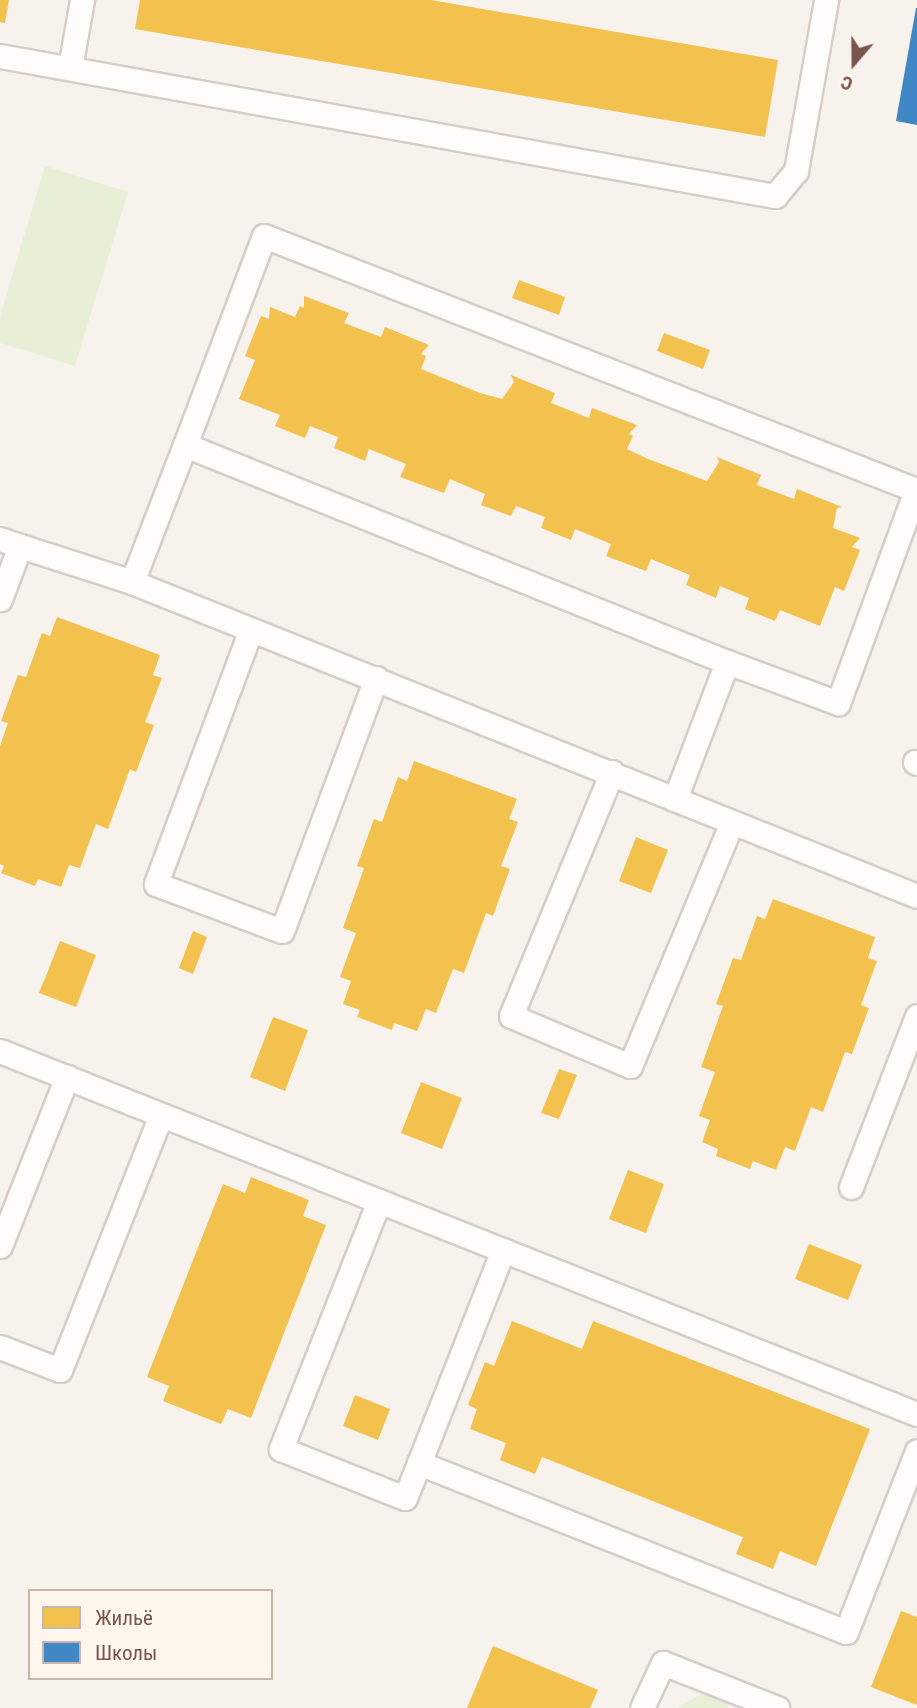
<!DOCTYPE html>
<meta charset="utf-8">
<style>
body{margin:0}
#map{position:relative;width:917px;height:1708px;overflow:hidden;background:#f8f2ec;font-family:"Roboto Condensed",sans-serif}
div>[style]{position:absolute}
.green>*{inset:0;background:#e7efd6}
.homes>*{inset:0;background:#f2c14e}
.schools>*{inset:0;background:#3f88c5}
.roads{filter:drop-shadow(2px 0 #d6cdc8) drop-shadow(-2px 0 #d6cdc8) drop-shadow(0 2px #d6cdc8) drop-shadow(0 -2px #d6cdc8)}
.lane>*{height:23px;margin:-11.5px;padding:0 11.5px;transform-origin:11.5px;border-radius:11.5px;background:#fefdfc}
span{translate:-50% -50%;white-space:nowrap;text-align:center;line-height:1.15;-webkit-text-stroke:7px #fff6ee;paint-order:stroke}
.legend{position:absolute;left:28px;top:1589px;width:245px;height:91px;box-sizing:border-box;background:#fff6ee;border:2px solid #c9b5ac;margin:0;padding:9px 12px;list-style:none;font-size:21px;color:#78544a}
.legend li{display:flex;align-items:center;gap:14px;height:35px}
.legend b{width:35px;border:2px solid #c9b5ac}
.north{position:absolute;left:819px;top:28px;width:70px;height:70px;-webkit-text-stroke:5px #fff6ee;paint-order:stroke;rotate:200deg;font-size:19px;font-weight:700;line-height:28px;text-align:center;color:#78544a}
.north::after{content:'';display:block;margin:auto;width:24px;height:32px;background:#78544a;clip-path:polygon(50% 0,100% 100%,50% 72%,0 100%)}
</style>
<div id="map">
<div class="green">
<i style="clip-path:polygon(45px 166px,128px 192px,75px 366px,0 343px,0 316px)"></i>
<i style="clip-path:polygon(703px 1693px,729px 1704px,728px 1708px,677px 1708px)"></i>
</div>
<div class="homes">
<i style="clip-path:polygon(0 0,9px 0,5px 23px,0 22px)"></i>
<i style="clip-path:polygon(140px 0,431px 0,778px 60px,765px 137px,135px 29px)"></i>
<i style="clip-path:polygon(519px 280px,565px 297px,559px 315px,512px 298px)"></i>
<i style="clip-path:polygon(304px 296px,349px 313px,344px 323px,381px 337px,385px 327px,429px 345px,421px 354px,426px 356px,421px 369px,480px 393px,502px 399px,514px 382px,511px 375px,555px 393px,551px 403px,589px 418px,592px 408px,637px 425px,629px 434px,633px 436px,627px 449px,648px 459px,707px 481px,719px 462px,717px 457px,761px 475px,757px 485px,794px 499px,797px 489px,842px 507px,837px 508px,833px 528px,860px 538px,852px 547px,860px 550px,844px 591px,835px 587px,820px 626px,780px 610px,775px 621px,745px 609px,749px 598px,720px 586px,716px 598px,686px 585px,690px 575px,651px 559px,646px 571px,606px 556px,611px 544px,575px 529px,571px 540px,541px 528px,545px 517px,516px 506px,511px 516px,481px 505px,485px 494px,450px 479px,444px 493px,400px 477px,406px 464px,369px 449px,365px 461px,334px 448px,338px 437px,310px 426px,305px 438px,275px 426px,280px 415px,239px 399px,255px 360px,245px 356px,261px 316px,269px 319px,270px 307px,295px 317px,300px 306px,304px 308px)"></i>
<i style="clip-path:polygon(664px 333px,710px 350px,703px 369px,657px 351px)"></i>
<i style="clip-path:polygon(57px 617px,160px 655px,153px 675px,162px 678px,145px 722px,154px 725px,136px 772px,130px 769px,108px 829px,96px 824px,80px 868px,69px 865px,61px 887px,38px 879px,35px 886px,1px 873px,4px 866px,0 864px,0 746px,8px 723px,1px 721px,18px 675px,26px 677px,42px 633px,50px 636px)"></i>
<i style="clip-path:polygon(414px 761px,517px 799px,509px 819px,518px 822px,501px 866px,510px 869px,493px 916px,486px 913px,464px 973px,453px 969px,436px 1013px,426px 1009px,417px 1031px,394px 1023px,392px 1030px,357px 1017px,360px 1010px,343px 1004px,351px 981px,340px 977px,356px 933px,343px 928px,364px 868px,357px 866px,374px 819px,382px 822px,398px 777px,407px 781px)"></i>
<i style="clip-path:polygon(636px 837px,668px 850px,651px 893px,619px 881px)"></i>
<i style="clip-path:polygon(773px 899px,875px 937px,868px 958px,877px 961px,861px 1005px,869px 1008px,852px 1054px,845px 1052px,823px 1112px,811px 1107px,795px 1151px,785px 1147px,776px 1170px,753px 1161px,750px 1169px,716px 1156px,718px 1149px,702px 1142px,710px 1120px,699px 1116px,715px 1072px,701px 1067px,723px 1006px,716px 1004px,733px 958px,741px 960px,757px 916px,765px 919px)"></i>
<i style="clip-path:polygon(193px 931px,207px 937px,193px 974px,179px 968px)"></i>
<i style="clip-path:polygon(60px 941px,96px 955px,76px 1007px,39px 993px)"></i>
<i style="clip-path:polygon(273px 1017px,308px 1030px,285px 1091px,250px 1077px)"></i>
<i style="clip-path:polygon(559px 1069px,577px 1075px,559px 1119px,541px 1113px)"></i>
<i style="clip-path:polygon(421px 1082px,462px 1098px,442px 1149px,401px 1133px)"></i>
<i style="clip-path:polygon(628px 1170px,664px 1184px,646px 1233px,609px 1219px)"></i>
<i style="clip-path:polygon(251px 1177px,309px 1200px,303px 1216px,326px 1225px,251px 1418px,228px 1409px,221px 1424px,163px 1401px,169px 1386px,147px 1377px,223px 1184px,245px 1193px)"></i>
<i style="clip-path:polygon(809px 1244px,862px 1265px,848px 1300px,795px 1279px)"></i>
<i style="clip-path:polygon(512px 1321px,582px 1349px,593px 1321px,870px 1429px,816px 1566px,780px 1551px,773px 1569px,736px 1554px,743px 1537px,542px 1457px,535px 1474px,500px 1460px,506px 1443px,470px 1429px,477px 1409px,468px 1405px,485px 1362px,494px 1366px)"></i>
<i style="clip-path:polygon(355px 1395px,390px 1409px,378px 1440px,343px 1426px)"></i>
<i style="clip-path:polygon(901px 1611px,917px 1617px,917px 1705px,871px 1687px)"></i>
<i style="clip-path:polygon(493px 1646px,598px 1690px,590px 1708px,467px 1708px)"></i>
</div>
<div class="schools">
<i style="clip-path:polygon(916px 8px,917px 8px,917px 125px,896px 121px)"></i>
</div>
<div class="roads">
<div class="lane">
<i style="left:0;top:56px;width:788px;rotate:10.24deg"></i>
<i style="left:775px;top:196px;width:33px;rotate:-50deg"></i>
<i style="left:796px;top:171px;width:174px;rotate:-80deg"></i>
<i style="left:70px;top:68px;width:69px;rotate:-80deg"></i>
<i style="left:185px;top:445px;width:223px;rotate:-69.3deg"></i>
<i style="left:264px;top:236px;width:700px;rotate:21.28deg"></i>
<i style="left:916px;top:490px;width:227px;rotate:110.1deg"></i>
<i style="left:838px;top:703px;width:118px;rotate:-159.7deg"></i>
<i style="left:0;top:539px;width:21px;rotate:19deg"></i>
<i style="left:20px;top:546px;width:57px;rotate:110.7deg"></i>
<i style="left:20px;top:546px;width:118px;rotate:17.8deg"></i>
<i style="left:132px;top:582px;width:845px;rotate:21.8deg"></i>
<i style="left:132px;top:582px;width:147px;rotate:-68.9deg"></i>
<i style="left:185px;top:445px;width:584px;rotate:21.82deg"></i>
<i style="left:727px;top:662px;width:147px;rotate:110.8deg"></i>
<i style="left:250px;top:632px;width:269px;rotate:110.5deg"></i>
<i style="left:156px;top:884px;width:134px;rotate:20.5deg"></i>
<i style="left:282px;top:931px;width:270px;rotate:-69.6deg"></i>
<i style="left:915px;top:762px;width:2px;rotate:27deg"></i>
<i style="left:612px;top:772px;width:264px;rotate:112.5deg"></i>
<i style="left:511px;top:1016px;width:129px;rotate:22.8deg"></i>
<i style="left:630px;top:1066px;width:264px;rotate:-67.3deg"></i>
<i style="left:0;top:1051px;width:986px;rotate:21.6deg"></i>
<i style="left:851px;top:1187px;width:183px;rotate:-68.9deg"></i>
<i style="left:379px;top:1201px;width:267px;rotate:111.6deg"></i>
<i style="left:281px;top:1449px;width:133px;rotate:21.6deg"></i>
<i style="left:405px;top:1498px;width:38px;rotate:-68deg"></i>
<i style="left:0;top:1246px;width:182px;rotate:-68.4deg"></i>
<i style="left:503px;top:1250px;width:229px;rotate:111.5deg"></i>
<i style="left:419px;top:1463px;width:459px;rotate:21.6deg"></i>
<i style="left:846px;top:1632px;width:194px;rotate:-68.6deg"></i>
<i style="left:0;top:1347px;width:64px;rotate:21deg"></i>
<i style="left:60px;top:1370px;width:274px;rotate:-68.4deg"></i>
<i style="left:642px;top:1708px;width:50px;rotate:-65deg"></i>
<i style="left:663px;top:1663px;width:123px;rotate:21.5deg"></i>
</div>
</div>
<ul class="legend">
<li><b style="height:19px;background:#f2c14e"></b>Жильё</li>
<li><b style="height:19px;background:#3f88c5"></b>Школы</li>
</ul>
<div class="north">С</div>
</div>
